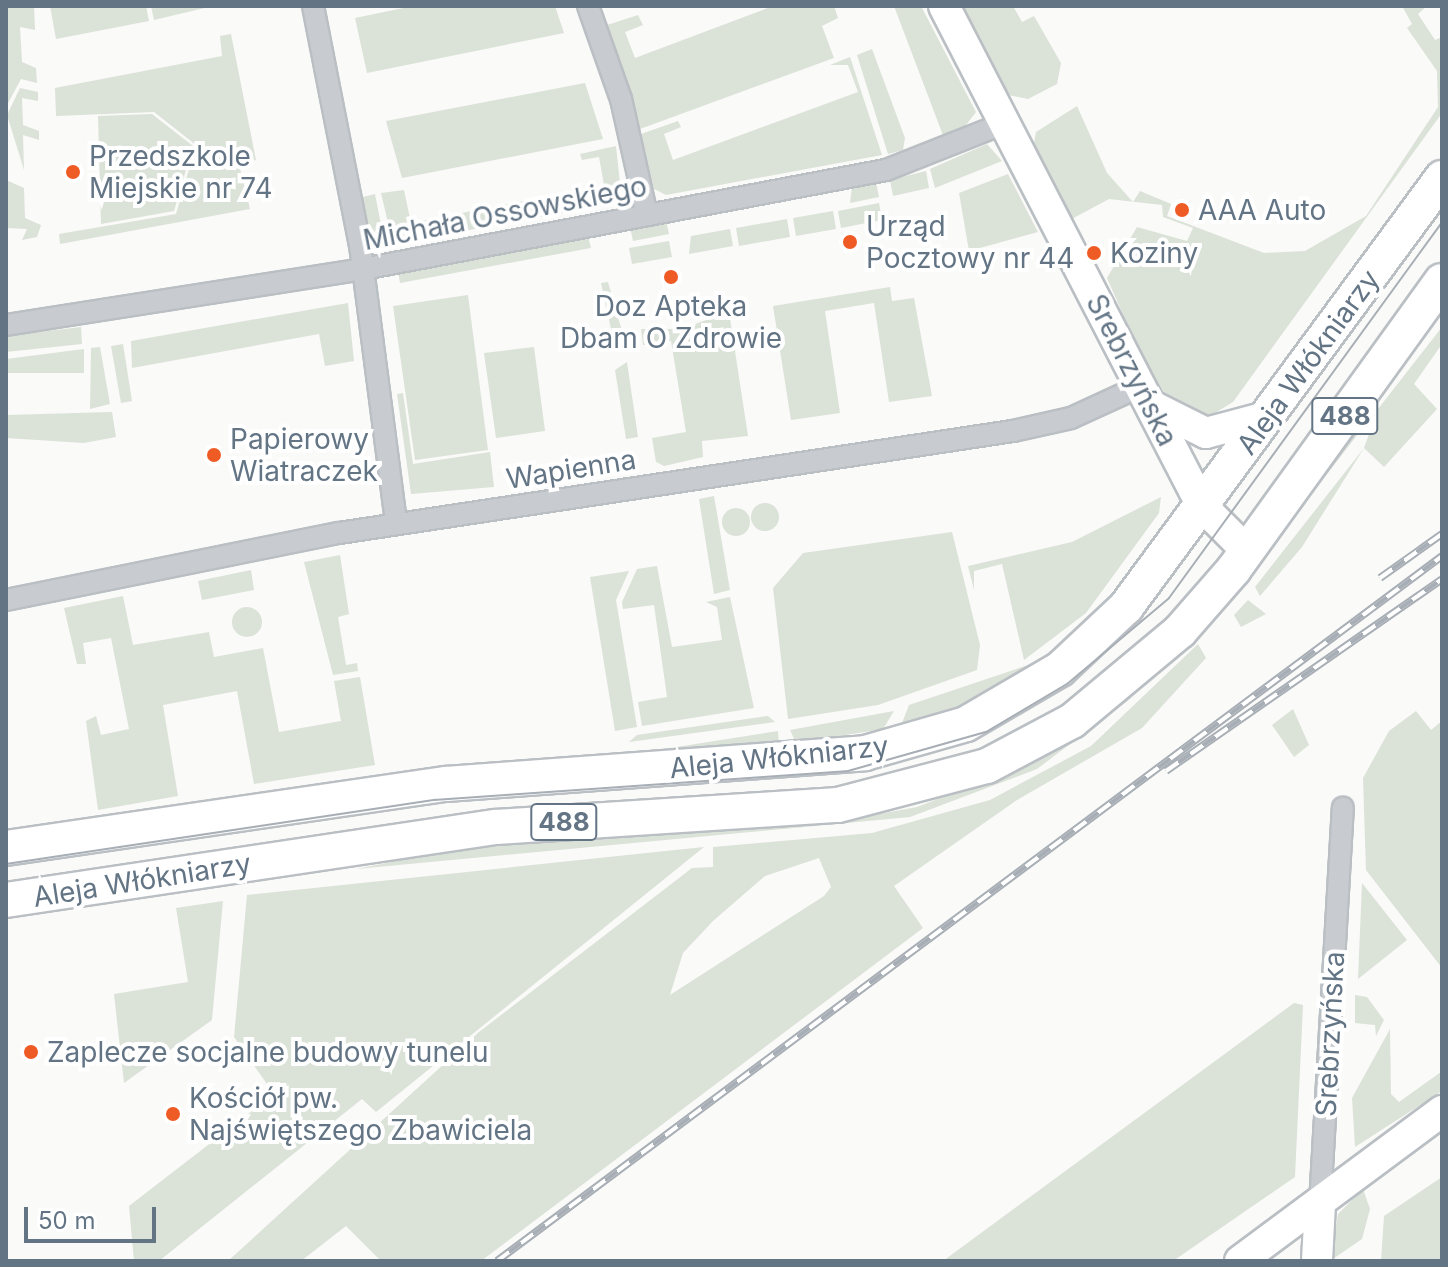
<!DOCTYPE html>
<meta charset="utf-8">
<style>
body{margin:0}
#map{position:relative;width:1448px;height:1267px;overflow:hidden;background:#fafaf8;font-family:Inter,sans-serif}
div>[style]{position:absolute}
.green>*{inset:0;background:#dbe2d8}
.round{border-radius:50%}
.roads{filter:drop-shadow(2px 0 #babfc4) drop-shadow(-2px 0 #babfc4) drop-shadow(0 2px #babfc4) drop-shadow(0 -2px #babfc4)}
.street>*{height:20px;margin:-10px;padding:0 10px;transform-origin:10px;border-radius:10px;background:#c8ccd0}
.secondary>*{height:30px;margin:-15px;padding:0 15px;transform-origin:15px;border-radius:15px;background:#fff}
.primary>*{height:34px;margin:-17px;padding:0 17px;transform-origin:17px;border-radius:17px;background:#fff}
.tram>*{height:2px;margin:-1px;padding:0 1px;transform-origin:1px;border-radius:1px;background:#a8aeb5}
.rail>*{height:8px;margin-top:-4px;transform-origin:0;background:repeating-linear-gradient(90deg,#fff 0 15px,#a8aeb5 0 30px);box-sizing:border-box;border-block:2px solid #a8aeb5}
.dots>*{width:22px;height:22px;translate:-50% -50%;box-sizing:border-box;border:4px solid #fff;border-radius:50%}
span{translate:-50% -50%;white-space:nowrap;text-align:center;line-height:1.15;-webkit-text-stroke:8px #fff;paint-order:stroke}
.shield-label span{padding:2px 6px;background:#fff;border:2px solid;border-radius:6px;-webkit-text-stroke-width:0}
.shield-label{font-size:26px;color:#637485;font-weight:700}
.poi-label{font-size:28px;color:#637485}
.left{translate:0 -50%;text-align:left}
.street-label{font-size:28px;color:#637485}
.frame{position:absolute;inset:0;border:8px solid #637485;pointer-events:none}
.scale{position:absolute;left:24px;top:1207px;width:132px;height:36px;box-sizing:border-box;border:4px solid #637485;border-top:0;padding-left:10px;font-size:24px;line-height:28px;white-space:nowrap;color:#637485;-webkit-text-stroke:6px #fff;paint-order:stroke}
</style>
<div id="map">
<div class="green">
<i style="clip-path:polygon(6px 6px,34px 6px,35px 30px,20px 27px,22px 62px,36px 68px,37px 83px,21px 79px,6px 107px)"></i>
<i style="clip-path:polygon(50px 6px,146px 6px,149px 21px,56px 39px)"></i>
<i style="clip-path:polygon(151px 6px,208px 6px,209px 7px,154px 20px)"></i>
<i style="clip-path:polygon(413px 6px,555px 6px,564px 33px,367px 73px,355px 18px)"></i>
<i style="clip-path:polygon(773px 6px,834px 6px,838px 18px,822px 26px,834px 58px,640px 129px,607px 25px,638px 15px,643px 25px,625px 32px,635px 58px)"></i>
<i style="clip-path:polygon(894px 6px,921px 6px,976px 112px,963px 129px,944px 138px)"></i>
<i style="clip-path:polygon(955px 6px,1013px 6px,1022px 22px,1034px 16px,1061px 63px,1057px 84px,1028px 99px,1003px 94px)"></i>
<i style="clip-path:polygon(1402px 6px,1427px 6px,1418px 14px,1435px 40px,1442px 37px,1442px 113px,1233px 402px,1205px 419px,1159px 396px,1107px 278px,1137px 227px,1187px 241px,1193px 228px,1163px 217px,1162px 205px,1109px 199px,1068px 221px,1033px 149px,1036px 132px,1077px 106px,1107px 173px,1133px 202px,1140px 191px,1171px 204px,1167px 216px,1264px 253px,1305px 251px,1366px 216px,1438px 107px,1437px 71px,1407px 28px,1412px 24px)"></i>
<i style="clip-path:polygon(231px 34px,256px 160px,239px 164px,250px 209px,60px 244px,59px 234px,176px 214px,196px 145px,154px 112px,56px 116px,55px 88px,222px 56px,220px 36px)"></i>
<i style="clip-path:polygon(872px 49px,905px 138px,903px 150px,888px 154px,857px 55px)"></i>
<i style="clip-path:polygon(850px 57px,882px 155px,666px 195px,654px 189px,641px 134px,678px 121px,681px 127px,664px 134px,673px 160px,858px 92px,848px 65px,830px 65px)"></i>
<i style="clip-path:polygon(585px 83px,603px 139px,402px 178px,386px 121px)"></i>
<i style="clip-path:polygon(20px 88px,38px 92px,38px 101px,22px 98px,23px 125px,39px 131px,39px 140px,23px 135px,24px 170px,7px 115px)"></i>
<i style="clip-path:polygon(152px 114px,193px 146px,174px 211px,101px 224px,98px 116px)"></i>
<i style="clip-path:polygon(987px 144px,1002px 161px,935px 188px,930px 169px)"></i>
<i style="clip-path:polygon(616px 146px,622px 202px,393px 244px,381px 193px,404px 190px,411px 223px,604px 185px,599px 157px,582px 160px,580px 154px)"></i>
<i style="clip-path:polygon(926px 171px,929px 188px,893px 196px,890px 180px)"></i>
<i style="clip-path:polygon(1008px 174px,1038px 232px,969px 251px,959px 193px)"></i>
<i style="clip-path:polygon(6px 180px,24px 188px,25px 218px,41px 225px,37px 237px,22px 240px,27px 229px,6px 228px)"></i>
<i style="clip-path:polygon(876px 182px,879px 197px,850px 203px,852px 187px)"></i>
<i style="clip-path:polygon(375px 194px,383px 235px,368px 239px,359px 198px)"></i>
<i style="clip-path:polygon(879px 203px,882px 220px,841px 228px,838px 211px)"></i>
<i style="clip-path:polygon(833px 211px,836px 229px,796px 236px,793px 218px)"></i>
<i style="clip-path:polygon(787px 219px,790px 237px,739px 246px,736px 228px)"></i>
<i style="clip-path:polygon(666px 221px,669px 234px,633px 241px,630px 227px)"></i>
<i style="clip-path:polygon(730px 229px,733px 246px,689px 254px,691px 236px)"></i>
<i style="clip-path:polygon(588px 236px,591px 248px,400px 283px,398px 271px)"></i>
<i style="clip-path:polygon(669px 241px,672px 257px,632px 264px,629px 248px)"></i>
<i style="clip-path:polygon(608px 282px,622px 331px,613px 338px,601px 283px)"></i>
<i style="clip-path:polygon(890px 287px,892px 301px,914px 298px,932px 396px,889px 402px,874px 303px,825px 311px,840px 413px,791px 420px,773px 306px)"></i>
<i style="clip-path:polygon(468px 295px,488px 450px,415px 460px,393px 306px)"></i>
<i style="clip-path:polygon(348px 303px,354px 361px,325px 366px,319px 334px,132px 368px,131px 341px)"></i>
<i style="clip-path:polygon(729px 312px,748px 436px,702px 441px,703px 457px,664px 466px,656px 462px,652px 438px,686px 432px,671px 341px,643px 345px,641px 329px,681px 329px)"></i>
<i style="clip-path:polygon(81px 327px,82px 344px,6px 352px,6px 336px)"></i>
<i style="clip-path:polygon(1442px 327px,1442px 344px,1414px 384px,1437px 409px,1384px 467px,1364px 448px,1302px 547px,1260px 596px,1255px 587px,1364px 448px,1378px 409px)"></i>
<i style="clip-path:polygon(123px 344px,132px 401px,121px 403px,111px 346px)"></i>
<i style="clip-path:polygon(100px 347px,110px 404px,90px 409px,91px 348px)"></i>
<i style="clip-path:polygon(534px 347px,545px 431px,496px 438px,484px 353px)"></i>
<i style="clip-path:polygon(84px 349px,84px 373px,6px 373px,6px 359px)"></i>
<i style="clip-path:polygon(627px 362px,638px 437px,626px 439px,615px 370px)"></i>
<i style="clip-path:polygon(403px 393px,413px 464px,490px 452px,494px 487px,411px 494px,397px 394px)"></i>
<i style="clip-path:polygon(1367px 408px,1358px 434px,1290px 522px,1286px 519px)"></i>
<i style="clip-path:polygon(112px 412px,116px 437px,84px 443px,6px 438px,6px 415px)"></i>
<i style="clip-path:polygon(714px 496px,730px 590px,714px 594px,699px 499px)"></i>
<i style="clip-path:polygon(1161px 497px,1159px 513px,1086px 613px,1024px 660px,1002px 564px,974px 571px,974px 590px,968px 566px,1072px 542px)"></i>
<i class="round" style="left:751px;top:503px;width:28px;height:28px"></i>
<i class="round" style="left:722px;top:508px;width:28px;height:28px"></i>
<i style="clip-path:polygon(952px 532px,980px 645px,977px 670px,878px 705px,788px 719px,773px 588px,803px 553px)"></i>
<i style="clip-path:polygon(1155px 543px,1105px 610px,1046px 665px,968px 710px,929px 724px,902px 723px,909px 705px,1049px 658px,1113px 597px)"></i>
<i style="clip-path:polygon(340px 555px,349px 614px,338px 617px,346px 665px,357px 663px,358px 671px,333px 675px,304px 562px)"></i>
<i style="clip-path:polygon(657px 566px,672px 647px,722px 640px,717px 607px,706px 602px,730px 597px,754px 708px,642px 726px,638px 702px,667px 697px,654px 605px,623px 609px,622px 602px,637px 569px)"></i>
<i style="clip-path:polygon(251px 570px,254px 590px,202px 600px,198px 581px)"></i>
<i style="clip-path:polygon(629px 571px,616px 600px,637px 727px,615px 731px,590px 577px)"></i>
<i style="clip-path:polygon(123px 596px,133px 645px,209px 632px,214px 657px,263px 648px,279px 732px,341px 721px,334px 681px,360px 677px,375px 765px,254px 784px,237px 691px,163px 705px,178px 796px,98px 810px,86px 721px,96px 716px,101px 735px,129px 729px,111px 638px,83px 643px,86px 664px,77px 664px,64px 608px)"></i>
<i style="clip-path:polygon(1248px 600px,1266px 614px,1241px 627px,1234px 615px)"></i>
<i class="round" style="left:232px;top:607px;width:30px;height:30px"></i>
<i style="clip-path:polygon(evenodd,1198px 644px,1206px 658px,1142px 728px,1017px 800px,894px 886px,923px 928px,481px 1261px,381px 1261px,346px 1226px,301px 1261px,228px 1261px,479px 1032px,692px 868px,713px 867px,713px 847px,872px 833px,990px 800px,1091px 746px,1198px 644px,819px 858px,831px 887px,824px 896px,670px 995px,683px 953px,713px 921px,765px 876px,819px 858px)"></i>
<i style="clip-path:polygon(1134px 696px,1037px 769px,910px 817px,356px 869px,477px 845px,836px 822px,917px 807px,1035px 761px)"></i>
<i style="clip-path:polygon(1293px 709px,1309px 745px,1294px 757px,1272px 725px)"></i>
<i style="clip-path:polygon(894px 711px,883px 729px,796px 743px,790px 730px)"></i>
<i style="clip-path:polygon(1416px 711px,1431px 730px,1442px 721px,1442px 968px,1366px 870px,1363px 778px,1389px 731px)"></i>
<i style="clip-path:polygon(768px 716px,775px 722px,629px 742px,637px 735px)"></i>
<i style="clip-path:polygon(778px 731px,779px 745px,629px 752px,670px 748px)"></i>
<i style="clip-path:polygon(704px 847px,376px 1112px,362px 1099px,159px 1261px,134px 1261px,129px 1206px,274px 1094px,234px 1037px,247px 895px)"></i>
<i style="clip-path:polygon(1362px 883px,1407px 940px,1358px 979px)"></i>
<i style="clip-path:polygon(223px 901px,212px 1020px,124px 1083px,114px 994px,188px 982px,176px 908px)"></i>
<i style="clip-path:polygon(1355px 995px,1367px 997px,1384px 1020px,1376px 1036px,1375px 1025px,1355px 1023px)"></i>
<i style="clip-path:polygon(1294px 1003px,1303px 1005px,1295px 1177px,1173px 1261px,943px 1261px)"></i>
<i style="clip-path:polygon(1390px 1029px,1391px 1094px,1399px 1102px,1441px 1072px,1442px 1091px,1355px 1147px,1352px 1098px)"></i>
<i style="clip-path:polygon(1442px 1177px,1442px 1261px,1381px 1261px,1384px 1216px)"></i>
<i style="clip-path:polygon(1363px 1189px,1370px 1209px,1362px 1239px,1330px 1261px,1338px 1214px)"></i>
</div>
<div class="roads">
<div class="street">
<i style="left:313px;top:6px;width:244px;rotate:78.9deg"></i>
<i style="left:360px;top:245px;width:281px;rotate:82.6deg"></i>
<i style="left:588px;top:6px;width:99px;rotate:70.5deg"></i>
<i style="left:621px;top:99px;width:119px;rotate:77.4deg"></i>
<i style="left:6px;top:325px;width:361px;rotate:-8.9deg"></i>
<i style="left:363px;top:269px;width:532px;rotate:-10.72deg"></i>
<i style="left:886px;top:170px;width:128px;rotate:-21.6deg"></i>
<i style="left:6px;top:600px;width:340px;rotate:-11.4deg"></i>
<i style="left:339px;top:533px;width:682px;rotate:-8.61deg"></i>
<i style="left:1013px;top:431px;width:59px;rotate:-12.6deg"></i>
<i style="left:1071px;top:418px;width:77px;rotate:-24.6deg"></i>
<i style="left:1320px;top:1204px;width:397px;rotate:-86.7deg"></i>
</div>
<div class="secondary">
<i style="left:944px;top:6px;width:563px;rotate:62.71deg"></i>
<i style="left:1202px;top:506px;width:64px;rotate:45deg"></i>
<i style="left:1154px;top:407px;width:58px;rotate:26.6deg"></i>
<i style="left:1206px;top:433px;width:62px;rotate:-14.9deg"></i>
<i style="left:1240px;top:1261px;width:252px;rotate:-36.6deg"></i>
<i style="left:1317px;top:1261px;width:57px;rotate:-87deg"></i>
</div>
<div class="primary">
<i style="left:6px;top:848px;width:445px;rotate:-8.3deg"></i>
<i style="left:446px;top:784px;width:420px;rotate:-4.2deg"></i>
<i style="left:865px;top:753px;width:105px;rotate:-16deg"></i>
<i style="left:966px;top:724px;width:109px;rotate:-30.3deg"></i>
<i style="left:1060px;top:669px;width:91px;rotate:-43.2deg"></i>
<i style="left:1126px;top:607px;width:533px;rotate:-53.62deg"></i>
<i style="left:6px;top:900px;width:495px;rotate:-8.5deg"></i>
<i style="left:496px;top:827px;width:343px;rotate:-3.7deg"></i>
<i style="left:838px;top:805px;width:154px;rotate:-14.7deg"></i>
<i style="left:987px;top:766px;width:96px;rotate:-27.9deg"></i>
<i style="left:1072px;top:721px;width:141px;rotate:-39.8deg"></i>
<i style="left:1180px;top:631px;width:82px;rotate:-48.9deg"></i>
<i style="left:1234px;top:569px;width:355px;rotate:-54.2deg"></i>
</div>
</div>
<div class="tram">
<i style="left:6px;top:864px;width:434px;rotate:-8.5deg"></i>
<i style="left:435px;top:800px;width:414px;rotate:-4deg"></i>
<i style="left:848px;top:771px;width:143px;rotate:-15.8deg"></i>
<i style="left:986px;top:732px;width:94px;rotate:-30.7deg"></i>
<i style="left:1067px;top:684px;width:133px;rotate:-40.1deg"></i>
<i style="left:1169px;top:598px;width:465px;rotate:-54deg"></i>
</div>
<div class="rail">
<i style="left:1380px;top:578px;width:76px;rotate:-35.4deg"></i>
<i style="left:1166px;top:771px;width:336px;rotate:-34.8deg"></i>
<i style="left:497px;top:1261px;width:1179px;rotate:-36.72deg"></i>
</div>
<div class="dots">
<i style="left:73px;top:172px;background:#ee5b24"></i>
<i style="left:1182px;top:210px;background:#ee5b24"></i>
<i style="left:850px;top:242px;background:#ee5b24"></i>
<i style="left:1094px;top:253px;background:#ee5b24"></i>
<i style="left:671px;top:277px;background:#ee5b24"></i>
<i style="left:214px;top:455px;background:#ee5b24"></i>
<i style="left:31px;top:1052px;background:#ee5b24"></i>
<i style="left:173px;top:1114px;background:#ee5b24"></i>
</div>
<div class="shield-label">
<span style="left:1345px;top:416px">488</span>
<span style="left:564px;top:822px">488</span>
</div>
<div class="poi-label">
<span class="left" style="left:89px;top:172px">Przedszkole<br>Miejskie nr 74</span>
<span class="left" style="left:1198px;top:210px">AAA Auto</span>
<span class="left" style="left:866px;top:242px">Urząd<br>Pocztowy nr 44</span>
<span class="left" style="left:1110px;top:253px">Koziny</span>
<span style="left:671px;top:322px">Doz Apteka<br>Dbam O Zdrowie</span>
<span class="left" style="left:230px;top:455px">Papierowy<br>Wiatraczek</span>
<span class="left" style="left:47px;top:1052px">Zaplecze socjalne budowy tunelu</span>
<span class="left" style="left:189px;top:1114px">Kościół pw.<br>Najświętszego Zbawiciela</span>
</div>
<div class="street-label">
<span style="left:505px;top:213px;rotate:-11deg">Michała Ossowskiego</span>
<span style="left:1308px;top:362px;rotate:-54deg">Aleja Włókniarzy</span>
<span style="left:1132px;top:370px;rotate:63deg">Srebrzyńska</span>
<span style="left:571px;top:469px;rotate:-9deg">Wapienna</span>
<span style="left:779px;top:757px;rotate:-6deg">Aleja Włókniarzy</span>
<span style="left:142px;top:880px;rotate:-9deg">Aleja Włókniarzy</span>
<span style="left:1330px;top:1034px;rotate:-87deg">Srebrzyńska</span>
</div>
<div class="frame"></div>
<div class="scale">50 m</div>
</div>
